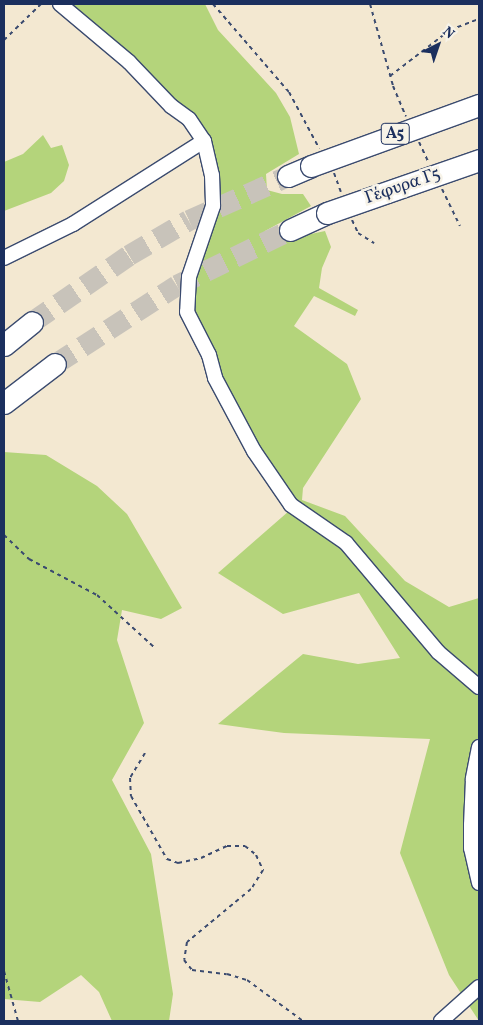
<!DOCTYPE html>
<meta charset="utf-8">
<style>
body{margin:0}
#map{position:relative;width:483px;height:1025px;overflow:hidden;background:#f3e8d1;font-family:Vollkorn,serif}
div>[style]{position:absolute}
.green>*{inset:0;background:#b4d47b}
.highway-tunnel>*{height:21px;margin-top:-10.5px;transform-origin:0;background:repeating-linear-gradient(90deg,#c8c3ba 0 21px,transparent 0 32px)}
.path>*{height:2px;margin-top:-1px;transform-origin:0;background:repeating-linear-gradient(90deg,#3b4b6f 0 4px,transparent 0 8px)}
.roads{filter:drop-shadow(1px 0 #3b4b6f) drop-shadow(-1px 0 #3b4b6f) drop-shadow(0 1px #3b4b6f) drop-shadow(0 -1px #3b4b6f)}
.minor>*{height:14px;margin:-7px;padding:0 7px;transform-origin:7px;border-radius:7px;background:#fff}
.highway>*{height:21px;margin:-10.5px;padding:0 10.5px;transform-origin:10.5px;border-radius:10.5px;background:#fff}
.bridges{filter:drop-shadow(1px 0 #3b4b6f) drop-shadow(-1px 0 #3b4b6f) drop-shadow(0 1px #3b4b6f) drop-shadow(0 -1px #3b4b6f)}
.highway-bridge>*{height:21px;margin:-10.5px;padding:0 10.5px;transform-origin:10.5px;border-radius:10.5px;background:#fff}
span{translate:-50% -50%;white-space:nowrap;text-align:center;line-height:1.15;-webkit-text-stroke:5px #f7f3e8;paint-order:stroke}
.shield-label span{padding:1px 4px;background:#f7f3e8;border:1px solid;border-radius:4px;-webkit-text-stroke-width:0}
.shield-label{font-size:16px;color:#1b2f5e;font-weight:700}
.street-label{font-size:18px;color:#1b2f5e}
.frame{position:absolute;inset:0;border:5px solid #1b2f5e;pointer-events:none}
.north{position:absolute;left:413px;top:20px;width:50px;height:50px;-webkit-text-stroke:4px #f7f3e8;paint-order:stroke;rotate:41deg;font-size:14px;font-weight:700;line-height:20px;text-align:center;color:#1b2f5e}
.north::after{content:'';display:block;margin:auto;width:18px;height:22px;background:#1b2f5e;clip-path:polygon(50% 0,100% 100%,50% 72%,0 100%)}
</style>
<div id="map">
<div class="green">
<i style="clip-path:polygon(72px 4px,205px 4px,218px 30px,276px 93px,290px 117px,299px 154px,266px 174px,267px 190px,282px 194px,303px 194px,311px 206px,265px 231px,269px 243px,325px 231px,331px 247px,322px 268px,319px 288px,358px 310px,355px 316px,314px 296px,294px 326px,347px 364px,361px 399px,303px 488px,302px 500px,345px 516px,405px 581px,449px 607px,479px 598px,479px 1021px,449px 975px,400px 853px,430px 739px,284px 733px,218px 724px,303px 654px,358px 664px,400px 658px,359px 593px,283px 614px,218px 573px,297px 504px,255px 444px,191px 313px,195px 269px,209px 239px,215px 214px,193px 118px,135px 58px)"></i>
<i style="clip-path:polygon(43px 135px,51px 148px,62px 145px,69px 165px,64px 181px,51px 193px,4px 211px,4px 162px,23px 154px)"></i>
<i style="clip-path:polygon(4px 452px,46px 455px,97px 486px,127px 514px,182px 608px,161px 619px,122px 610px,117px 640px,144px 723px,112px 780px,151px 854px,173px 994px,169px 1021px,112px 1021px,99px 992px,81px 975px,40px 1002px,4px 999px)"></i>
</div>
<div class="highway-tunnel">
<i style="left:32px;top:322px;width:118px;rotate:-34.6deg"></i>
<i style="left:129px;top:255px;width:69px;rotate:-30.3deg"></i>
<i style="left:189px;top:220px;width:108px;rotate:-24deg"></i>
<i style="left:55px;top:364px;width:145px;rotate:-32.9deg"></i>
<i style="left:177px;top:285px;width:126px;rotate:-26deg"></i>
</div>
<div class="path">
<i style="left:213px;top:4px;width:116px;rotate:49.2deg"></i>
<i style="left:289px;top:92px;width:64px;rotate:61.8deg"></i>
<i style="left:370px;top:4px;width:85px;rotate:74.3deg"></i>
<i style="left:393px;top:86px;width:33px;rotate:67deg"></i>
<i style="left:4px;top:40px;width:52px;rotate:-44.2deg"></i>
<i style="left:390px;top:76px;width:76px;rotate:-37.5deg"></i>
<i style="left:450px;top:30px;width:31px;rotate:-21deg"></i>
<i style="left:419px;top:142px;width:21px;rotate:65deg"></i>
<i style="left:334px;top:173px;width:20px;rotate:70deg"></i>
<i style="left:442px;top:189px;width:41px;rotate:64.1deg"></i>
<i style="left:352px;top:220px;width:14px;rotate:65deg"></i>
<i style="left:358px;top:233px;width:19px;rotate:32deg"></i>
<i style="left:4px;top:535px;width:35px;rotate:44deg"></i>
<i style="left:29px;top:559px;width:77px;rotate:27.9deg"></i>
<i style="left:97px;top:595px;width:77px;rotate:42.4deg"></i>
<i style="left:145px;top:753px;width:29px;rotate:121deg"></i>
<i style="left:130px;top:778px;width:18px;rotate:87deg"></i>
<i style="left:131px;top:796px;width:73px;rotate:60.3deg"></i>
<i style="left:167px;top:859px;width:12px;rotate:20deg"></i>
<i style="left:178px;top:863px;width:24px;rotate:-12deg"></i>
<i style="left:201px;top:858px;width:29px;rotate:-25deg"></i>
<i style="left:227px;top:846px;width:18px"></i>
<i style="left:245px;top:846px;width:14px;rotate:39deg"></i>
<i style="left:256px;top:855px;width:17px;rotate:65deg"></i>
<i style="left:263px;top:870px;width:22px;rotate:122deg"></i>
<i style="left:251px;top:889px;width:83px;rotate:140.4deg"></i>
<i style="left:187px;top:942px;width:18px;rotate:99deg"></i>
<i style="left:184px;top:960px;width:13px;rotate:51deg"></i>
<i style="left:192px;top:970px;width:35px;rotate:7deg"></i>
<i style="left:227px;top:974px;width:21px;rotate:17deg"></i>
<i style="left:247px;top:980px;width:69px;rotate:36.2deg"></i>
<i style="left:4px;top:971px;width:52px;rotate:74.4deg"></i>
</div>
<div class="roads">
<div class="minor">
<i style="left:60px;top:4px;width:90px;rotate:40deg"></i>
<i style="left:129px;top:62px;width:61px;rotate:46.3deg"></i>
<i style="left:171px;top:106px;width:22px;rotate:36deg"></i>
<i style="left:189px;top:119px;width:27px;rotate:56deg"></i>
<i style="left:204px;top:141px;width:35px;rotate:77deg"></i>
<i style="left:212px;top:175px;width:31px;rotate:88deg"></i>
<i style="left:213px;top:206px;width:75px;rotate:108.7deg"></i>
<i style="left:189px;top:277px;width:35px;rotate:93deg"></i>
<i style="left:187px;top:312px;width:48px;rotate:62.9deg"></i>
<i style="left:209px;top:355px;width:24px;rotate:75deg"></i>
<i style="left:215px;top:378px;width:83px;rotate:61.9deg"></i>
<i style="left:254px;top:451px;width:65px;rotate:55.6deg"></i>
<i style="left:291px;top:505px;width:67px;rotate:34.6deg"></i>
<i style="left:346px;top:543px;width:143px;rotate:49.8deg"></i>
<i style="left:438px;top:652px;width:54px;rotate:40.5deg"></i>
<i style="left:4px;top:258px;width:77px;rotate:-26.2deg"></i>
<i style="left:73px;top:224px;width:155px;rotate:-32.4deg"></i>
<i style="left:479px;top:747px;width:33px;rotate:101deg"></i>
<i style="left:473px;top:779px;width:46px;rotate:92.5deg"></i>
<i style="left:471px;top:825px;width:23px;rotate:90deg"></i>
<i style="left:471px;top:848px;width:36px;rotate:77deg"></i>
<i style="left:441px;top:1021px;width:51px;rotate:-41.8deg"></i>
</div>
<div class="highway">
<i style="left:288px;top:176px;width:25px;rotate:-23deg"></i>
<i style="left:290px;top:230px;width:41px;rotate:-24.7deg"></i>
<i style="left:4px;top:345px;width:36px;rotate:-39deg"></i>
<i style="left:4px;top:403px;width:64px;rotate:-37.4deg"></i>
</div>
</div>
<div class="bridges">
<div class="highway-bridge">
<i style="left:311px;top:166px;width:179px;rotate:-20deg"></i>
<i style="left:327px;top:213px;width:161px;rotate:-19.2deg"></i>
</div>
</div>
<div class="shield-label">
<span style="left:395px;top:134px">Α5</span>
</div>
<div class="street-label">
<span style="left:403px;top:187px;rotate:-19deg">Γέφυρα Γ5</span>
</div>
<div class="frame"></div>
<div class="north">N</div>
</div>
